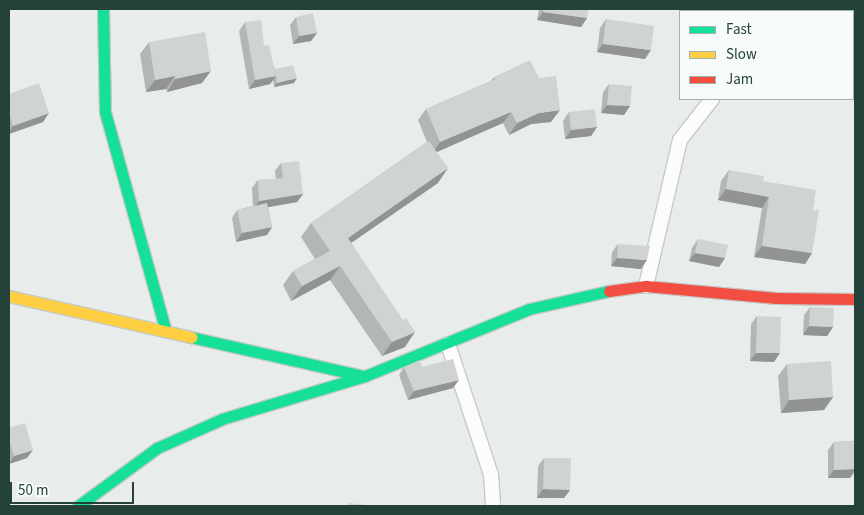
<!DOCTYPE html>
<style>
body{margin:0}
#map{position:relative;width:864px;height:515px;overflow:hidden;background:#e8edeb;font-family:"Source Sans 3",sans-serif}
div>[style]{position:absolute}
.roads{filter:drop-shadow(1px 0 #c5cac8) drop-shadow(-1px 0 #c5cac8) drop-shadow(0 1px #c5cac8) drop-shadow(0 -1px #c5cac8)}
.street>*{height:14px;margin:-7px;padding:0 7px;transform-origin:7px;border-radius:7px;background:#fcfcfc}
.fast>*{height:11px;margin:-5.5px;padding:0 5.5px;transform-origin:5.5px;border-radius:5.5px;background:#16e098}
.slow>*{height:11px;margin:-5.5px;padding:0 5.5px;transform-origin:5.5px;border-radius:5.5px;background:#ffcf43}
.jam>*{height:11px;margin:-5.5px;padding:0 5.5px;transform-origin:5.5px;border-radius:5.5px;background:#f24e42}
.wall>*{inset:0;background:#b2b6b5}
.shaded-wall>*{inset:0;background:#919493}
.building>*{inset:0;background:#cfd4d2}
span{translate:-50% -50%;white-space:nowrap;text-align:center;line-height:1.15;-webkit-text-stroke:4px #f7fbf9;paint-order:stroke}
.frame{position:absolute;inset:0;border:10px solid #24423a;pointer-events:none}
.legend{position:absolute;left:679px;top:10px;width:175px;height:90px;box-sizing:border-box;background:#f7fbf9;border:1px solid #a3b1ad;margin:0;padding:6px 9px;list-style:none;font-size:15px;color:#24423a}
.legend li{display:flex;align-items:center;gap:10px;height:25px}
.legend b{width:25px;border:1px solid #a3b1ad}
.scale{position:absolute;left:10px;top:482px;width:124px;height:22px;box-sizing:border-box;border:2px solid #24423a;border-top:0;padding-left:6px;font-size:15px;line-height:18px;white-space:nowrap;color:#24423a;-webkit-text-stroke:4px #f7fbf9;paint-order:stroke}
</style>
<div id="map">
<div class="roads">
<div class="street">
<i style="left:769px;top:11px;width:2px;rotate:-63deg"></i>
<i style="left:646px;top:286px;width:150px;rotate:-76.9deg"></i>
<i style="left:680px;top:140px;width:52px;rotate:-52deg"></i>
<i style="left:448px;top:344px;width:138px;rotate:71.8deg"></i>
<i style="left:491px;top:475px;width:31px;rotate:86deg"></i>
</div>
<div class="fast">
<i style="left:103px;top:9px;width:103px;rotate:88.9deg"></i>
<i style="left:105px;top:112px;width:225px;rotate:74.5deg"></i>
<i style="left:191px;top:337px;width:176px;rotate:12.8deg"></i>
<i style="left:78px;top:506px;width:98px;rotate:-36.3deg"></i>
<i style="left:157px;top:448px;width:71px;rotate:-24deg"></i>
<i style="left:222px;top:419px;width:149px;rotate:-16.7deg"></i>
<i style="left:365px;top:376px;width:177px;rotate:-22.2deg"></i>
<i style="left:529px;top:309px;width:82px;rotate:-12.7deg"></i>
</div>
<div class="slow">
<i style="left:9px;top:296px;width:187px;rotate:12.7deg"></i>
</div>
<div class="jam">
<i style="left:609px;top:291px;width:37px;rotate:-8deg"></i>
<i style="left:646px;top:286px;width:131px;rotate:5.3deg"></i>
<i style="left:776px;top:298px;width:79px;rotate:0.7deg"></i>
</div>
</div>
<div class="wall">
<i style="clip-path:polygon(539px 9px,588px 9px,587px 18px,581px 27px,537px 20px)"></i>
<i style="clip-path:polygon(296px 17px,317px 33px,311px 41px,293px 44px,290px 25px)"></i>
<i style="clip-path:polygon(606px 19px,645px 59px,597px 52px,600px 28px)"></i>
<i style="clip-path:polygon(245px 22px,264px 46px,275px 69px,294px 83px,274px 87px,273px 80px,270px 84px,249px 89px,239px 31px)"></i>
<i style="clip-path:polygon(149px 42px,202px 83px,167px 92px,166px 89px,146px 92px,140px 54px)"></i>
<i style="clip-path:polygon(494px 77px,551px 122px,531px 124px,509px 135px,503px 123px,437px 152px,438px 183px,351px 243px,405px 347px,382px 356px,330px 280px,291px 301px,283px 285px,293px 271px,315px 259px,301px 237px,311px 223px,427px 142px,418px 120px,426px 109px,491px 81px)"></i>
<i style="clip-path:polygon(609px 84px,630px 106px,624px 115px,601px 113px,603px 92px)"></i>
<i style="clip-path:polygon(9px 94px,43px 122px,9px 134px)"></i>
<i style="clip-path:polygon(569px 112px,597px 127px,591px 136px,565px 139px,563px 121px)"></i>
<i style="clip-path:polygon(281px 163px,303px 194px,297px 202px,268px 207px,272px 227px,267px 235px,236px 242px,232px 218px,237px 210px,253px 206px,252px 188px,258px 180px,276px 179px,275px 171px)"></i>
<i style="clip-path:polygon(729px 170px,763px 181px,813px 210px,812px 253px,805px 264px,754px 257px,762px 208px,718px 200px,721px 181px)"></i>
<i style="clip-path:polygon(698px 239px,725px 258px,719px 267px,689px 261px,692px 248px)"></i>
<i style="clip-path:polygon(618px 244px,641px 269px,611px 266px,612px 252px)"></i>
<i style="clip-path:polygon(810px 307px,833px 327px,827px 336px,803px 335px,804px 315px)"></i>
<i style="clip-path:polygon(757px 316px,774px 362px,750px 361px,751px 324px)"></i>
<i style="clip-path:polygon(787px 364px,833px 397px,824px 410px,781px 413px,778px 376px)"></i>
<i style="clip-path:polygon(404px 367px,422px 367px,453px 388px,408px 400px,399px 375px)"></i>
<i style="clip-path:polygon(9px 428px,27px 458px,9px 464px)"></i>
<i style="clip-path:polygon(855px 441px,855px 471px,850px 478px,828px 478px,828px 450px,834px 442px)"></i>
<i style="clip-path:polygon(544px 458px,570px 490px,564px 498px,537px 498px,538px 466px)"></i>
</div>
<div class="shaded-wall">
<i style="clip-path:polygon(543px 12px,587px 18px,581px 27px,537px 20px)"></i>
<i style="clip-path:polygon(317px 33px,311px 41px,293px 44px,299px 36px)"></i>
<i style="clip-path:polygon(603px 44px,651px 50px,645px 59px,597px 52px)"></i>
<i style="clip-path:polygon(211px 71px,202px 83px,167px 92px,175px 79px)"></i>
<i style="clip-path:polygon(175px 76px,166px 89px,146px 92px,155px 80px)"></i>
<i style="clip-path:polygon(276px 76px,270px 84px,249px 89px,255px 80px)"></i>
<i style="clip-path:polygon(297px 78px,294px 83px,274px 87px,277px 83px)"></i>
<i style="clip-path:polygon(607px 105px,630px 106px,624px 115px,601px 113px)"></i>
<i style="clip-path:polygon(560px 110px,551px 122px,531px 124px,509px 135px,517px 123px,539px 113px)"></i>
<i style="clip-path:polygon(511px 112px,503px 123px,432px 154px,440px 142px)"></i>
<i style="clip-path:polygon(49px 113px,43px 122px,9px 134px,9px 132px,13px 126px)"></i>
<i style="clip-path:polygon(597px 127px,591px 136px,565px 139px,571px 130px)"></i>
<i style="clip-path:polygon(448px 168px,438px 183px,338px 252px,348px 238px)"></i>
<i style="clip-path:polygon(726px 189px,769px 197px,762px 208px,718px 200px)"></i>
<i style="clip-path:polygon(303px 194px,297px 202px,253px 210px,259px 201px)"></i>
<i style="clip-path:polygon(272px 227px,267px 235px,236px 242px,242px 233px)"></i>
<i style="clip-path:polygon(762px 246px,812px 253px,805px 264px,754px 257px)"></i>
<i style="clip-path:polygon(695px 253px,725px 258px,719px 267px,689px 261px)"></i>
<i style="clip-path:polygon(617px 258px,647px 260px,641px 269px,611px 266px)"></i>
<i style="clip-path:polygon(340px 266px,330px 280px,291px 301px,302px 286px)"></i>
<i style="clip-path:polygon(809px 326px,833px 327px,827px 336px,803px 335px)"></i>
<i style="clip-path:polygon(415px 332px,405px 347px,382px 356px,392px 342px)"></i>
<i style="clip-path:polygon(756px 353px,780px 353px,774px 362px,750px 361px)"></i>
<i style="clip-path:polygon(459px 380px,453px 388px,408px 400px,414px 391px)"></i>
<i style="clip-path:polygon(833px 397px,824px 410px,781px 413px,789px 400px)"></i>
<i style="clip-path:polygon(33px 450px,27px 458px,9px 464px,14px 456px)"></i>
<i style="clip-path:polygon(855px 469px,855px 471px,850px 478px,828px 478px,834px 470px)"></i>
<i style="clip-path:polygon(543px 489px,570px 490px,564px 498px,537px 498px)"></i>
</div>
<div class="building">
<i style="clip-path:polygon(544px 9px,588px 9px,587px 18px,543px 12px)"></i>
<i style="clip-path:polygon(313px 13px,317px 33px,299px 36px,296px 17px)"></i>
<i style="clip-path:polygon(606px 19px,654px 26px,651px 50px,603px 44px)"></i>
<i style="clip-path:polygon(261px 20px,264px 46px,269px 45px,276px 76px,255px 80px,245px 22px)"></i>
<i style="clip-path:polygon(205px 32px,211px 71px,175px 79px,175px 76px,155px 80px,149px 42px)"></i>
<i style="clip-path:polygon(530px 60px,539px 78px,556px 76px,560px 110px,539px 113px,517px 123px,511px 112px,440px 142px,426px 109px,496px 79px,494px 77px)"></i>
<i style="clip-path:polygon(293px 65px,297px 78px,277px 83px,275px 69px)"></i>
<i style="clip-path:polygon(39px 83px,49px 113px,13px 126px,9px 113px,9px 94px)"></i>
<i style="clip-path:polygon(609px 84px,632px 86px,630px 106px,607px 105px)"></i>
<i style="clip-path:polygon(595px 109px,597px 127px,571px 130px,569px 112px)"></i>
<i style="clip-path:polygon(429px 141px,448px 168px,348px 238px,403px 320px,406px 318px,415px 332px,392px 342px,340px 266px,302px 286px,293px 271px,330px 251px,311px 223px)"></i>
<i style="clip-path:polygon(299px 161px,303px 194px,259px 201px,258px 180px,283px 178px,281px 163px)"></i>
<i style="clip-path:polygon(729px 170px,764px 176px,763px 181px,816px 190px,813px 210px,819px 210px,812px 253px,762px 246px,769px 197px,726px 189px)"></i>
<i style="clip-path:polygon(267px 203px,272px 227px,242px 233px,237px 210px)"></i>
<i style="clip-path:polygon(698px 239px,728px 245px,725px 258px,695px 253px)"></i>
<i style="clip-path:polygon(618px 244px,650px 246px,647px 260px,617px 258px)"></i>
<i style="clip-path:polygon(810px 307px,834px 308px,833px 327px,809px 326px)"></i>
<i style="clip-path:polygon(757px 316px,781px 317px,780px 353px,756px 353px)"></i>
<i style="clip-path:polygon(453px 359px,459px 380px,414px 391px,404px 367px,420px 360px,422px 367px)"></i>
<i style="clip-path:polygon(831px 361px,833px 397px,789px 400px,787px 364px)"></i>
<i style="clip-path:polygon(25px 423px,33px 450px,14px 456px,9px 440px,9px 428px)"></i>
<i style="clip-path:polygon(855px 441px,855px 469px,834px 470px,834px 442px)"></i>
<i style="clip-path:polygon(544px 458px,571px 458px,570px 490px,543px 489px)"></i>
<i style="clip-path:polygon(348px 503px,377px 506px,348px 506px)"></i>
</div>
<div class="frame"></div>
<ul class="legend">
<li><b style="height:6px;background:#16e098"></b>Fast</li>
<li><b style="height:6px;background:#ffcf43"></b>Slow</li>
<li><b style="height:6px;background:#f24e42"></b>Jam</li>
</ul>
<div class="scale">50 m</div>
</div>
